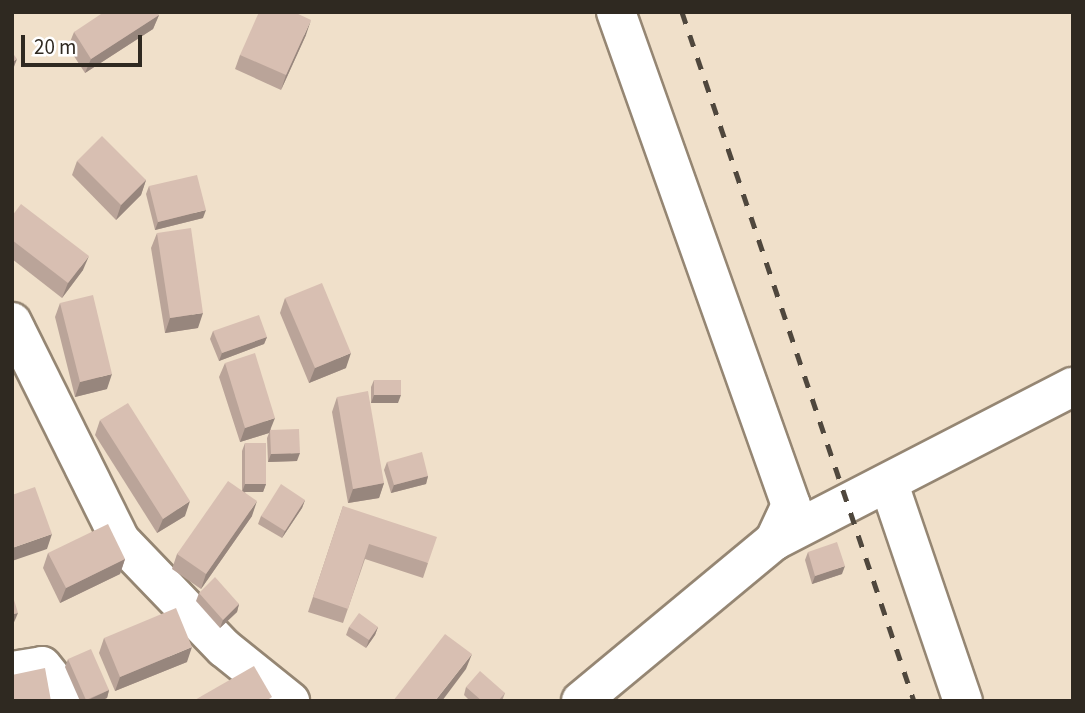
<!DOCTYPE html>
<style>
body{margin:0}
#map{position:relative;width:1085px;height:713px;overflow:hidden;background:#f0e0ca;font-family:"Source Sans 3",sans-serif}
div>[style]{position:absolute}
.roads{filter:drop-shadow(2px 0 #958673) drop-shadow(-2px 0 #958673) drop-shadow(0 2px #958673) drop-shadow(0 -2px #958673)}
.minor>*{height:38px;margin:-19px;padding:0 19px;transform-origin:19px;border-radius:19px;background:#fff}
.rail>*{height:5px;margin-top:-2.5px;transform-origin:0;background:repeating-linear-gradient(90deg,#4f473d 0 12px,transparent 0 24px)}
.wall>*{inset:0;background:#baa499}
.shaded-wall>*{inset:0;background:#97867d}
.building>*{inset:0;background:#d8bfb2}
span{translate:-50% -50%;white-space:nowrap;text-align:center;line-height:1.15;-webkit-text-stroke:7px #fff;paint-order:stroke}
.frame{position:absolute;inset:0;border:14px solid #2f2921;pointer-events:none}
.scale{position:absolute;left:21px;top:35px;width:121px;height:32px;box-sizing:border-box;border:4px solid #2f2921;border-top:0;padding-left:9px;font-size:21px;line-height:24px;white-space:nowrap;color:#2f2921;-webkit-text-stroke:5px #fff;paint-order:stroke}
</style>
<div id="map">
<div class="roads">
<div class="minor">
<i style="left:616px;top:12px;width:523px;rotate:70.46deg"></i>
<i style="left:791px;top:505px;width:40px;rotate:115deg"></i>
<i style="left:12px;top:322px;width:243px;rotate:63.6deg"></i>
<i style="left:120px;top:540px;width:150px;rotate:46.1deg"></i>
<i style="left:224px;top:648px;width:85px;rotate:38.8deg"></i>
<i style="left:889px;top:484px;width:229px;rotate:71.2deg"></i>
<i style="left:12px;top:671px;width:30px;rotate:-9deg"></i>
<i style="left:42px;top:666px;width:45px;rotate:51.3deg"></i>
<i style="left:581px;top:701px;width:251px;rotate:-39.7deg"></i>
<i style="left:774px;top:541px;width:336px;rotate:-27.3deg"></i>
</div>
</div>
<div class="rail">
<i style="left:682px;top:12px;width:727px;rotate:71.39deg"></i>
</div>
<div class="wall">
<i style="clip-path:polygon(159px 15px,153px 29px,85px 73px,68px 47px,74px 32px)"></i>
<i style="clip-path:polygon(306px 35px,281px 90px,235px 69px,240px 55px)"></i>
<i style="clip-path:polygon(77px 161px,146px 180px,141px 195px,116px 220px,72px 175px)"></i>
<i style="clip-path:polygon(149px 186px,203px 218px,155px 230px,146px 194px)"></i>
<i style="clip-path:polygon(12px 216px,83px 270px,62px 298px,12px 259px)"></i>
<i style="clip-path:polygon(157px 233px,198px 328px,165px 333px,151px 248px)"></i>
<i style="clip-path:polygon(285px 298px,346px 368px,309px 383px,280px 313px)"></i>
<i style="clip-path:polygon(60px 303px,107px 389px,75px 397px,55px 317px)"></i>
<i style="clip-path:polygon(213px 331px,267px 337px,264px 344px,219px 361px,210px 339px)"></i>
<i style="clip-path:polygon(225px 363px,271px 430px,297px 461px,268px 462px,267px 438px,269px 433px,240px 442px,219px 377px)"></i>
<i style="clip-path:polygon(374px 380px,398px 403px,371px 403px,371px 387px)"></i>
<i style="clip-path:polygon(337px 397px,384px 483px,379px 498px,348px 503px,332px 412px)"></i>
<i style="clip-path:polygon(100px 420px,185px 516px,157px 533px,95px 435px)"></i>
<i style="clip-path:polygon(245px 443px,266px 484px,263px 492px,245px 492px,252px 516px,201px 589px,172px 569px,177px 554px,242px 491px,242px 451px)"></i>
<i style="clip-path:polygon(387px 462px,428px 476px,426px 484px,391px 493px,384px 470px)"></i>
<i style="clip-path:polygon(305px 500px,302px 508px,282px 538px,258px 524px,261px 516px)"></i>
<i style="clip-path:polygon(343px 506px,428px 563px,423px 578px,365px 559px,343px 623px,308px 612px)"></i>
<i style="clip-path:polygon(808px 552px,842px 574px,812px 584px,805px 560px)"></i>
<i style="clip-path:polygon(48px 553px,125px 559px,120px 574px,60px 603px,43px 568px)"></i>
<i style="clip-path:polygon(199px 593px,239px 604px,237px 612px,220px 628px,196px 601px)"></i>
<i style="clip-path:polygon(349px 627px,378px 627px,375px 635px,366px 648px,346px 635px)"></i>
<i style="clip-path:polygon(104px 638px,187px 662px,115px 691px,99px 653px)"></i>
<i style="clip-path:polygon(68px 659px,109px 690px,107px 698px,100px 701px,80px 701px,65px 667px)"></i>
<i style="clip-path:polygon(466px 687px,505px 693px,502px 701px,470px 701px,464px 695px)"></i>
</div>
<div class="shaded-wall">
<i style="clip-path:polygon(159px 15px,153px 29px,85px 73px,91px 59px)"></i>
<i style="clip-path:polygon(311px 20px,306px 35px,281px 90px,286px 75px)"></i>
<i style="clip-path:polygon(17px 59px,12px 72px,12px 62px)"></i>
<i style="clip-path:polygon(146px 180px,141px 195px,116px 220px,121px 205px)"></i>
<i style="clip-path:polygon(206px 210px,203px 218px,155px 230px,158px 222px)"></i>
<i style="clip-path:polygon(89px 256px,83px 270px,62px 298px,68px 283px)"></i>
<i style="clip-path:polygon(203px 313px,198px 328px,165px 333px,170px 318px)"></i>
<i style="clip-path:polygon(267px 337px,264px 344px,219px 361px,222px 353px)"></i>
<i style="clip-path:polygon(351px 353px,346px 368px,309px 383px,315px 368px)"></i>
<i style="clip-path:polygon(112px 374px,107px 389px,75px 397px,80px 382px)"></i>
<i style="clip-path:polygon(374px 395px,401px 395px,398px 403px,371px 403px)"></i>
<i style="clip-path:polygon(275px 418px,269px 433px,240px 442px,245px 428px)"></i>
<i style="clip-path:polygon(300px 453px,297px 461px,268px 462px,271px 454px)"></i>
<i style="clip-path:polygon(428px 476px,426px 484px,391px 493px,394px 485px)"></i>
<i style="clip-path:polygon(384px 483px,379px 498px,348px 503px,353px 489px)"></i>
<i style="clip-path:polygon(245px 484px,266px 484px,263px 492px,242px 492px)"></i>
<i style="clip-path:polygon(305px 500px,302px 508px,282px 538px,285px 531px)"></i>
<i style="clip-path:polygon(190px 501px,185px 516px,157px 533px,163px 519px)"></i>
<i style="clip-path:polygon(257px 501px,252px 516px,201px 589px,206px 574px)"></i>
<i style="clip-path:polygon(52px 534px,47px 549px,12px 561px,12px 548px)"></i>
<i style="clip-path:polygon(125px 559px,120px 574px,60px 603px,66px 588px)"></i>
<i style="clip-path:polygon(845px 566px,842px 574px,812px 584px,815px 576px)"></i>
<i style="clip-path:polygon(239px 604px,237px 612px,220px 628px,223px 620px)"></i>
<i style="clip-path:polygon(18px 613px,12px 627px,12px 614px)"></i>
<i style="clip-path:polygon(378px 627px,375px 635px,366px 648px,369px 640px)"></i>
<i style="clip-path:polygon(192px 647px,187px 662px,115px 691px,120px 677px)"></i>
<i style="clip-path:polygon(472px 654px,466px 669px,442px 701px,435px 701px)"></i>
<i style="clip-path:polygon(109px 690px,107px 698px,100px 701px,86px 701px)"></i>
</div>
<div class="building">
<i style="clip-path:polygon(104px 12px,157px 12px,159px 15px,91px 59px,74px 32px)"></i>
<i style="clip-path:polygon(259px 12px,294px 12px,311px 20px,286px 75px,240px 55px)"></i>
<i style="clip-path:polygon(12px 52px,17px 59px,12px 62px)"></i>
<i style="clip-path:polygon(102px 136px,146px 180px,121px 205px,77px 161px)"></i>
<i style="clip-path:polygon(197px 175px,206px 210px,158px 222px,149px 186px)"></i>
<i style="clip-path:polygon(21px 204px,89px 256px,68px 283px,12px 240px,12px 216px)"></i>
<i style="clip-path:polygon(191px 228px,203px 313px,170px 318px,157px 233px)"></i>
<i style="clip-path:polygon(322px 283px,351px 353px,315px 368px,285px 298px)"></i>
<i style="clip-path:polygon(93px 295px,112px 374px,80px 382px,60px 303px)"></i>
<i style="clip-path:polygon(259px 315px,267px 337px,222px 353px,213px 331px)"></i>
<i style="clip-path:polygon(255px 353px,275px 418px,245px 428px,225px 363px)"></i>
<i style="clip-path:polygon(374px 380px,401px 380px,401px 395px,374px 395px)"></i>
<i style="clip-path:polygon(368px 391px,384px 483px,353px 489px,337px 397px)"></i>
<i style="clip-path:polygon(128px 403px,190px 501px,163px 519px,100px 420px)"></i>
<i style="clip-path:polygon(299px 429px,300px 453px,271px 454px,270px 430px)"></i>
<i style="clip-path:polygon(245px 443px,266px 443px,266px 484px,245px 484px)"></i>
<i style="clip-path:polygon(422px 452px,428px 476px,394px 485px,387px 462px)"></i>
<i style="clip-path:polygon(228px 481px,257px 501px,206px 574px,177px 554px)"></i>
<i style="clip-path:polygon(281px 484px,305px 500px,285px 531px,261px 516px)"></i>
<i style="clip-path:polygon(35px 487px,52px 534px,12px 548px,12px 495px)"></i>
<i style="clip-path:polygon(343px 506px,437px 537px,428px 563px,369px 544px,348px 609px,313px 597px)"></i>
<i style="clip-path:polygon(108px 524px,125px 559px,66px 588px,48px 553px)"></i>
<i style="clip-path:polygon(837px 542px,845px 566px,815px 576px,808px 552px)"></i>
<i style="clip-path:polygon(215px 577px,239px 604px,223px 620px,199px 593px)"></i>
<i style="clip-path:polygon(12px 593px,18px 613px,12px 614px)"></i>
<i style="clip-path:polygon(176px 608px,192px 647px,120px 677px,104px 638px)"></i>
<i style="clip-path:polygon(359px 613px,378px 627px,369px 640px,349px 627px)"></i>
<i style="clip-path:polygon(445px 634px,472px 654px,435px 701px,393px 701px)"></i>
<i style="clip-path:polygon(91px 649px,109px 690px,86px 700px,68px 659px)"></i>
<i style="clip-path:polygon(254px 666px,272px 697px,266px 701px,193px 701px)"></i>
<i style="clip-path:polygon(45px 668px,51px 701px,12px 701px,12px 675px)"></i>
<i style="clip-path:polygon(480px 671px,505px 693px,498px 701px,482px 701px,466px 687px)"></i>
</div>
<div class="frame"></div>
<div class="scale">20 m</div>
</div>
